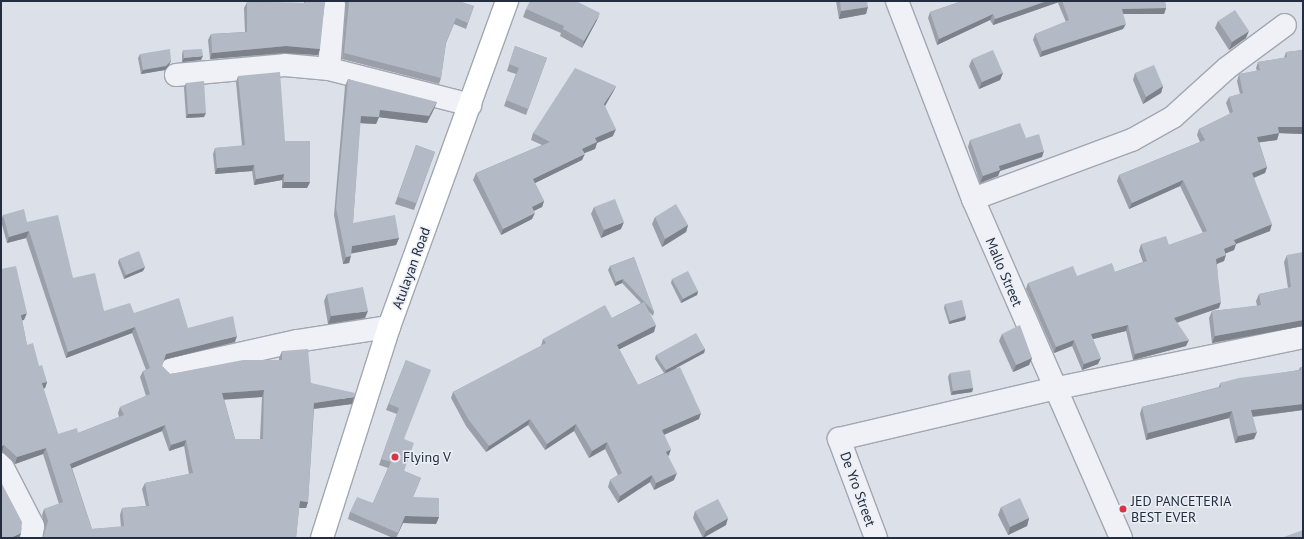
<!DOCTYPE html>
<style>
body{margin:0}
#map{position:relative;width:1304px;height:539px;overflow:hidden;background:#dce0e8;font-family:"PT Sans",sans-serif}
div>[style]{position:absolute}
.roads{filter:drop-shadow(1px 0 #a1a7b2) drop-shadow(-1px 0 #a1a7b2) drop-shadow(0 1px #a1a7b2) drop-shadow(0 -1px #a1a7b2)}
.minor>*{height:22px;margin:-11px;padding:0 11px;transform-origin:11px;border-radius:11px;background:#eff1f6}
.major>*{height:22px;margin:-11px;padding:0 11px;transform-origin:11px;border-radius:11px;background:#fff}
.wall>*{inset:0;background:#9a9fa9}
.shaded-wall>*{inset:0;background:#7d828a}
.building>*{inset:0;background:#b3b9c5}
.dots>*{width:11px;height:11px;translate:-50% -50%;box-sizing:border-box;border:2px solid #ebeff5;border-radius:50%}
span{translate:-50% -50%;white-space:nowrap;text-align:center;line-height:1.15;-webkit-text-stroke:3px #ebeff5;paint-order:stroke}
.street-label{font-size:14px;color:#242d3f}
.poi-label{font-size:14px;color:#242d3f}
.left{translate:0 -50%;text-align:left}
.frame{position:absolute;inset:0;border:2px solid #242d3f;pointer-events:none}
</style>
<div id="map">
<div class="roads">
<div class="minor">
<i style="left:897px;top:1px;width:212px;rotate:69deg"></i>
<i style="left:973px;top:199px;width:370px;rotate:66.4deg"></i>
<i style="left:329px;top:69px;width:65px;rotate:-85.6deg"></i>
<i style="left:176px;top:75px;width:109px;rotate:-5.2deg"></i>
<i style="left:285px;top:65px;width:44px;rotate:5.2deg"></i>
<i style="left:329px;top:69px;width:146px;rotate:14.2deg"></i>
<i style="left:973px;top:199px;width:170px;rotate:-20.4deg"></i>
<i style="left:1132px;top:140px;width:47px;rotate:-29.3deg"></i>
<i style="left:1173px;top:117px;width:73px;rotate:-42.2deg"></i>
<i style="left:1227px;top:68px;width:72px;rotate:-36.6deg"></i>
<i style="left:172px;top:369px;width:128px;rotate:-12.6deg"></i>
<i style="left:297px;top:341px;width:93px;rotate:-8.7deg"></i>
<i style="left:1px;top:464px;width:70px;rotate:62.7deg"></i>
<i style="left:33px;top:526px;width:12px;rotate:99deg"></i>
<i style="left:876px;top:538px;width:106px;rotate:-110.5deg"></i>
<i style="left:839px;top:439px;width:220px;rotate:-13.2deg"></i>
<i style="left:1053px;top:389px;width:255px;rotate:-11.7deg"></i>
</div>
<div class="major">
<i style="left:322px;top:538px;width:221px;rotate:-72.4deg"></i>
<i style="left:389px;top:327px;width:347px;rotate:-70.1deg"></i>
</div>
</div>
<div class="wall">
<i style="clip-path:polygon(304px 1px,325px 1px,318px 55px,284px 53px,210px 59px,208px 40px,211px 34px,245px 32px,244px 8px,247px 2px,304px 3px)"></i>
<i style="clip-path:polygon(345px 1px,461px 1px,461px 2px,474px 6px,466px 29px,454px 24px,446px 43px,441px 78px,439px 84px,342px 59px,346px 5px)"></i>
<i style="clip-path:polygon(836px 1px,867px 1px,866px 14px,839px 19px)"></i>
<i style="clip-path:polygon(962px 1px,1165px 1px,1166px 8px,1164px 14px,1123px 14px,1123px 29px,1040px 57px,1033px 40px,1035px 34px,1066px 22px,1058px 3px,1059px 2px,993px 25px,990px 20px,937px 45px,928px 18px,930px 12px)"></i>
<i style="clip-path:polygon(526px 9px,597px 20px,582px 48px,560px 36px,561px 33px,523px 17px)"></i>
<i style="clip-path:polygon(1218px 21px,1246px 38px,1229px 50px,1215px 28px)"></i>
<i style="clip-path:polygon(515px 46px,547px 58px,526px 115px,504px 106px,516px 74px,507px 71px)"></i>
<i style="clip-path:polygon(183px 50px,201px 60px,182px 62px,182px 54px)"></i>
<i style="clip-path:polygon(1303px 50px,1303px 134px,1279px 133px,1277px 140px,1259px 142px,1267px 167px,1265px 173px,1254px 178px,1270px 231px,1236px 244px,1234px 250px,1226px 253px,1224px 261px,1217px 264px,1219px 308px,1177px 323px,1186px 346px,1133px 360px,1126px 331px,1093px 339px,1098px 364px,1082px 370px,1072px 346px,1054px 353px,1026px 289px,1028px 283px,1115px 272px,1143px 262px,1139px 251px,1141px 244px,1169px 245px,1203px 233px,1180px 186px,1129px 209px,1117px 181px,1119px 175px,1200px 142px,1197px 135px,1199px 129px,1230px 114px,1226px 103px,1229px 97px,1240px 94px,1237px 81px,1239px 74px,1257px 71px,1256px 68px,1258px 62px,1284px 58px,1286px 52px)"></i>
<i style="clip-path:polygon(140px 54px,171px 61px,169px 65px,165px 70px,141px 74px,138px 58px)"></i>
<i style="clip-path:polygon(972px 59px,1003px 73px,1000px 80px,979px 89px,969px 66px)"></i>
<i style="clip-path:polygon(1135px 73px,1163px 86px,1161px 93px,1143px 104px,1133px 80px)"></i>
<i style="clip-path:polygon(238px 76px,285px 141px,310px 182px,307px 188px,282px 188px,282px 180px,254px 185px,252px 171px,215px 174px,213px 154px,215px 148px,242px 146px,236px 82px)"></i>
<i style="clip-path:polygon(348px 79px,434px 109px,427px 123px,379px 117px,376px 124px,360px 123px,353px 223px,399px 238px,396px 245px,351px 253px,349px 263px,343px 264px,334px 215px,345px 86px)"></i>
<i style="clip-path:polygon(186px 83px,204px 117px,186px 118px,184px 87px)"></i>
<i style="clip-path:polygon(616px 86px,613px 92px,605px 106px,613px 136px,597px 143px,595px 149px,584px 153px,582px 160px,535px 183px,544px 201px,542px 207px,534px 211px,532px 219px,501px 235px,473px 180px,476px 173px,542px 145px,531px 140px,533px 133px)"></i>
<i style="clip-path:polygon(1026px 138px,1042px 157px,1000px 171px,998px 176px,980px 183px,968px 147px,970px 140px)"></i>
<i style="clip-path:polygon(416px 145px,435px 152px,414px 210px,395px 204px)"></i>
<i style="clip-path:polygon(594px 207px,621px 229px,601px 238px,591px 214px)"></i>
<i style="clip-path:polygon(evenodd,3px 215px,27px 222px,73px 278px,104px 311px,134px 313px,188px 328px,235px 342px,164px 360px,162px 366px,170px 374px,279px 360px,279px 358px,282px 351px,311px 383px,352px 404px,314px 409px,308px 502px,306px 508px,299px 508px,296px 538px,43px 538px,45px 528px,42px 515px,44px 509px,59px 504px,43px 454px,15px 464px,2px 452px,1px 269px,24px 320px,22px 320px,27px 345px,47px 382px,45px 388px,43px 389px,58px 434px,78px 433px,119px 417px,118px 413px,120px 407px,146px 396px,140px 377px,143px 371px,146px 370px,132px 333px,66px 358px,26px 238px,7px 243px,1px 221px,3px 215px,262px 397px,260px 439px,235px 439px,224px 399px,262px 397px,3px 215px,162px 431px,169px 451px,184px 446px,189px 474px,145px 483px,142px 489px,146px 506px,122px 508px,120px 515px,121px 527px,92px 529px,72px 468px,162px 431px)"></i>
<i style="clip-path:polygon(655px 217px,688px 225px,686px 232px,662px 247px,652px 224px)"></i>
<i style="clip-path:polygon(1287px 255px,1303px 326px,1212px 343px,1209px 318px,1212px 311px,1257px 306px,1256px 301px,1259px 294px,1288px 288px,1284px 262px)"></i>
<i style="clip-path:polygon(634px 257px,654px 312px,653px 316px,649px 312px,654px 332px,619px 349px,638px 385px,664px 373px,655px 359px,656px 355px,705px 349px,704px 353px,676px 368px,699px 419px,664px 435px,669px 455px,668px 456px,674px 480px,654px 490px,650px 482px,618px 503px,608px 487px,610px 480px,618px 475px,605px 449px,589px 458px,574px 431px,545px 450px,528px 425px,486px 452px,466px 426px,451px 398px,453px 392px,541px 346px,543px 339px,612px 318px,641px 303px,622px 283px,615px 286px,608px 270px,610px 266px)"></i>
<i style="clip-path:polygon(119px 259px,145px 267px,143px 271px,124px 279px,118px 263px)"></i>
<i style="clip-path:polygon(672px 279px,698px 291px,697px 295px,681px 303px,671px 283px)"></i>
<i style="clip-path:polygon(327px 294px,365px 318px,328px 324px,324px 301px)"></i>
<i style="clip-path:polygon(945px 304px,966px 316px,965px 320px,949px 324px,944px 308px)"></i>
<i style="clip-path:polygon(1002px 334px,1032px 358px,1029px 365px,1013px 372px,999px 341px)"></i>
<i style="clip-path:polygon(406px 360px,404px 439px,404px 471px,421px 478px,413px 497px,439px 517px,436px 524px,403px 523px,396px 538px,393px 538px,348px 519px,350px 512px,373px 503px,388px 468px,379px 465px,397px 414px,386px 410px)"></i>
<i style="clip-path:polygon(1300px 367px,1303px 367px,1303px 410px,1253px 417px,1254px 439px,1235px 443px,1229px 418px,1146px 440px,1140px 414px,1142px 407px,1219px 387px,1220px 383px,1299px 370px)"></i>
<i style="clip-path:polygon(950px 373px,973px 388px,972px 392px,951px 395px,948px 377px)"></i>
<i style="clip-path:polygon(1001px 507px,1029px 518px,1027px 526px,1008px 535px,998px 515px)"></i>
<i style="clip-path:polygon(695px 511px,726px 525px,703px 538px,693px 518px)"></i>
</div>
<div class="shaded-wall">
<i style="clip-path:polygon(1047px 1px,1059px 1px,1059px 2px,993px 25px,995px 19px)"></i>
<i style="clip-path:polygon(868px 7px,866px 14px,839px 19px,841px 11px)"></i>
<i style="clip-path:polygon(1166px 8px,1164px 14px,1120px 14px,1122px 9px)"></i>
<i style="clip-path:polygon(600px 13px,597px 20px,582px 48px,584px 41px)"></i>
<i style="clip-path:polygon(993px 14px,990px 20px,937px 45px,939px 39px)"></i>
<i style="clip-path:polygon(1126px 24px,1123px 29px,1040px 57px,1042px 51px)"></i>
<i style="clip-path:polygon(1249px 31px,1246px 38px,1229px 50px,1232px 42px)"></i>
<i style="clip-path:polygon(286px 46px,320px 49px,318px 55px,284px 53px,210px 59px,212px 53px)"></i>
<i style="clip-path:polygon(203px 56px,201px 60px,182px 62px,184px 58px)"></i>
<i style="clip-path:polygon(171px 61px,169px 65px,165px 70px,141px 74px,143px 70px)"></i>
<i style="clip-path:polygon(1003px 73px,1000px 80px,979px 89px,982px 82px)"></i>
<i style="clip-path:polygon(616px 86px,613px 92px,602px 111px,604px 104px)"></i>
<i style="clip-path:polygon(1163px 86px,1161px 93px,1143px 104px,1146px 97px)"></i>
<i style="clip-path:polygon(437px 102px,434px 109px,427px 123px,377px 117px,380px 110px)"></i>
<i style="clip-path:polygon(206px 113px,204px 117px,186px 118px,188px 114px)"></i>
<i style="clip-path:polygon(361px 116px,379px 117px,376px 124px,358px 123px)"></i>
<i style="clip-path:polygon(1278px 127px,1303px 127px,1303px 134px,1276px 133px)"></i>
<i style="clip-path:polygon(616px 129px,613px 136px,597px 143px,595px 149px,580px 155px,582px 149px,595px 138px)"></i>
<i style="clip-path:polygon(1279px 133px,1277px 140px,1255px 143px,1257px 137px)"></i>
<i style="clip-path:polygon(1044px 151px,1042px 157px,1000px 171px,998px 176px,980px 183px,983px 176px,999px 166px)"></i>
<i style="clip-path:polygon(585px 154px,582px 160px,531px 185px,533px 179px)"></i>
<i style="clip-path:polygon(254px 165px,252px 171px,215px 174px,217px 168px)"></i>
<i style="clip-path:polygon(1267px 167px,1265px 173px,1250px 179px,1252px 173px)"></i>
<i style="clip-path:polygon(284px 174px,282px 180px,254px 185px,256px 179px)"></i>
<i style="clip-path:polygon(1183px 180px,1180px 186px,1129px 209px,1132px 203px)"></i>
<i style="clip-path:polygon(284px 182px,310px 182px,307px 188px,282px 188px)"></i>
<i style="clip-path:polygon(544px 201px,542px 207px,529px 213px,532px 207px)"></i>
<i style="clip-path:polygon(535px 213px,532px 219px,501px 235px,503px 229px)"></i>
<i style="clip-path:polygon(624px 222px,621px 229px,601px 238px,604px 230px)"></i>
<i style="clip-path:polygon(1272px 224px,1270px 231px,1236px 244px,1234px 250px,1222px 255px,1224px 249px,1234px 240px)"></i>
<i style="clip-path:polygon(688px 225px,686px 232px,662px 247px,665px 239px)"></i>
<i style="clip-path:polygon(29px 231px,26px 238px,7px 243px,9px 237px)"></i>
<i style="clip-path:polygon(399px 238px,396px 245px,349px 254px,352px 246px)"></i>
<i style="clip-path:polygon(1226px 255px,1224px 261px,1214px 265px,1216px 259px)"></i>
<i style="clip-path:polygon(351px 256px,349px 263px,343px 264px,346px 257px)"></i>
<i style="clip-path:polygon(145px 267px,143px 271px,124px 279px,126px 275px)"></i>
<i style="clip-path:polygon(623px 279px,622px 283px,615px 286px,616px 282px)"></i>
<i style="clip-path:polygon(698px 291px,697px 295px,681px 303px,683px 299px)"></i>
<i style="clip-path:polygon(1221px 302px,1219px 308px,1172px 324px,1174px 318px)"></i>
<i style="clip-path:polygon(368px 311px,365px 318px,328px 324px,331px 316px)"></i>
<i style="clip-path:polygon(27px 313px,24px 320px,19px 321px,21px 315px)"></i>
<i style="clip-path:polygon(966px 316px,965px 320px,949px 324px,950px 321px)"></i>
<i style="clip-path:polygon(1303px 320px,1303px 326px,1212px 343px,1215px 336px)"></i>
<i style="clip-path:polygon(656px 325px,654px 332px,614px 352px,617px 345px)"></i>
<i style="clip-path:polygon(1128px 325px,1126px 331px,1089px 340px,1091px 334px)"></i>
<i style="clip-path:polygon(135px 327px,132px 333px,66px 358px,68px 352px)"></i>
<i style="clip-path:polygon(237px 336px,235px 342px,163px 360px,166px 354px)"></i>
<i style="clip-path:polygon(1074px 340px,1072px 346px,1054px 353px,1056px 347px)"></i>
<i style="clip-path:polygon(1189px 340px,1186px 346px,1133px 360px,1135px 354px)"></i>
<i style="clip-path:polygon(705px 349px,704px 353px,665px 374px,666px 370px)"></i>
<i style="clip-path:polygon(1032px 358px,1029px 365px,1013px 372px,1016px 365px)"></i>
<i style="clip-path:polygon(1101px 358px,1098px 364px,1082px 370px,1084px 364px)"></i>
<i style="clip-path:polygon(47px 382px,45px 388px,39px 390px,42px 383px)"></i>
<i style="clip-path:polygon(973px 388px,972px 392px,951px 395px,953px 391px)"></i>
<i style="clip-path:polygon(264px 390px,262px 397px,220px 400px,222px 393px)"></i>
<i style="clip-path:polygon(354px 397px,352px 404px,312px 409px,314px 403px)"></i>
<i style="clip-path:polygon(1303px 404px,1303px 410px,1248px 417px,1251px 410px)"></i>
<i style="clip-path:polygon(1232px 411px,1229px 418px,1146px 440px,1148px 433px)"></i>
<i style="clip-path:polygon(701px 413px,699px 419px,659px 437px,662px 430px)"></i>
<i style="clip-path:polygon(530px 419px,528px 425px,486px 452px,489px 446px)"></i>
<i style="clip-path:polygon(576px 424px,574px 431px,545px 450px,547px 444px)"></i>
<i style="clip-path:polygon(165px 425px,162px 431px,68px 470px,70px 464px)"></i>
<i style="clip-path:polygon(1257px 432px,1254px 439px,1235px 443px,1238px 436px)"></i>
<i style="clip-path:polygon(186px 440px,184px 446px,169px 451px,171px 445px)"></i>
<i style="clip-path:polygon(607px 442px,605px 449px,589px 458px,592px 451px)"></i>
<i style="clip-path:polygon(4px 445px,2px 452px,1px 452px,1px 447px)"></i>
<i style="clip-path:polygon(46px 448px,43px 454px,15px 464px,17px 457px)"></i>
<i style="clip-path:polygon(671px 449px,669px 455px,664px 458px,666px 452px)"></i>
<i style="clip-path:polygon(677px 473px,674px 480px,654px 490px,656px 483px)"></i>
<i style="clip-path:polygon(652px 475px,650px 482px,618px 503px,620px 496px)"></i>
<i style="clip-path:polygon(300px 501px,308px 502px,306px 508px,298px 508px)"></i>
<i style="clip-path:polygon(405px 516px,439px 517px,436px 524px,403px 523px,396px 538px)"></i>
<i style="clip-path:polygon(728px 518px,726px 525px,703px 538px,706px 531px)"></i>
<i style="clip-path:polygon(1029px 518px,1027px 526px,1008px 535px,1010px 527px)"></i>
<i style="clip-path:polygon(21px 533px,19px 538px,10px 538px)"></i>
</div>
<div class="building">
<i style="clip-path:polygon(305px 1px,325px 1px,320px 49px,286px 46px,212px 53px,211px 34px,247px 32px,247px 2px,305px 3px)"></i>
<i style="clip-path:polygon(349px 1px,461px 1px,461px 2px,474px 6px,468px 23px,456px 18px,446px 42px,441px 78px,344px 53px)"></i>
<i style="clip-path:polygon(530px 1px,576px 1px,600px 13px,584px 41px,563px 29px,564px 26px,526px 9px)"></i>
<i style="clip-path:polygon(840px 1px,867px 1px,868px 7px,841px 11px)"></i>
<i style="clip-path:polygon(962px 1px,1047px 1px,995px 19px,993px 14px,939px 39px,930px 12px)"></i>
<i style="clip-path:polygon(1062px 1px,1165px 1px,1166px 8px,1122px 9px,1126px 24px,1042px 51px,1035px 34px,1069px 20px)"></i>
<i style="clip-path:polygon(1235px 10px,1249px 31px,1232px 42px,1218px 21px)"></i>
<i style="clip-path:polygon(515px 46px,547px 58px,528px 109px,506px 100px,519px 68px,509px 64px)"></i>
<i style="clip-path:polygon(170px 49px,171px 61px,166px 66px,143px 70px,140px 54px)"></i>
<i style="clip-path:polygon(202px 49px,203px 56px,184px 58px,183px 50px)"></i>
<i style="clip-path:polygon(993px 50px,1003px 73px,982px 82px,972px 59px)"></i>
<i style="clip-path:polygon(1303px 50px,1303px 127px,1278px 127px,1279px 133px,1257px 137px,1267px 167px,1252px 173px,1272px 224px,1234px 240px,1236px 244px,1224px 249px,1226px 255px,1216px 259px,1221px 302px,1174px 318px,1189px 340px,1135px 354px,1128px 325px,1091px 334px,1101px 358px,1084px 364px,1074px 340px,1056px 347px,1028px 283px,1073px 266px,1077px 276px,1112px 263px,1115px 272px,1147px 261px,1141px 244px,1166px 236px,1169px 245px,1207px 231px,1183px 180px,1132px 203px,1119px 175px,1205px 140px,1199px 129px,1233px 112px,1229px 97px,1243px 93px,1239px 74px,1260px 70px,1258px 62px,1287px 57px,1286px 52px)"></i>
<i style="clip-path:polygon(1154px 65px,1163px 86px,1146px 97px,1135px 73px)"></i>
<i style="clip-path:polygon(575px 68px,616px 86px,604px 104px,616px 129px,595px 138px,597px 142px,582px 149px,585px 154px,533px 179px,544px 201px,532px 207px,535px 213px,503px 229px,476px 173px,550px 142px,533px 133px)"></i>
<i style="clip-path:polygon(280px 72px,285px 141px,310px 141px,310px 182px,284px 182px,284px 174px,256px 179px,254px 165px,217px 168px,215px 148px,245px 145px,238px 76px)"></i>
<i style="clip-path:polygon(348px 79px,437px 102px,429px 116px,380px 110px,379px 117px,361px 116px,353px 223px,395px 215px,399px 238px,352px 246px,351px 256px,346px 257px,336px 208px)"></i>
<i style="clip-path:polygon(204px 81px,206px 113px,188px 114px,186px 83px)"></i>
<i style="clip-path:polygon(1020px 123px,1026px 138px,1039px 134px,1044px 151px,999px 166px,1000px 170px,983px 176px,970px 140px)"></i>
<i style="clip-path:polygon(416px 145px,435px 152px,416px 203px,398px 197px)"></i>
<i style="clip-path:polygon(615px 199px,624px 222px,604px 230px,594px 207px)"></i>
<i style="clip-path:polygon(676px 204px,688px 225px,665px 239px,655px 217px)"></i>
<i style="clip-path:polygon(evenodd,24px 209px,27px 222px,58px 215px,73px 278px,95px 273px,104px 311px,130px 303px,134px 313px,179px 298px,188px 328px,233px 316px,237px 336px,166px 354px,162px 366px,170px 374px,243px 360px,282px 360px,282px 351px,308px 349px,311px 383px,355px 393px,354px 397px,314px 403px,308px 502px,300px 501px,296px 538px,43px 538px,48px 521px,44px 509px,63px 502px,46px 448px,17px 457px,4px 445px,1px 447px,1px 269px,16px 266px,27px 313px,21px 315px,27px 345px,33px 343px,39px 366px,42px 365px,47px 382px,42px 383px,58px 434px,77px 428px,78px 433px,124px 415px,120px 407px,150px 394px,143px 371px,150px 368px,135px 327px,68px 352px,29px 231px,9px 237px,3px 215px,24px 209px,264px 390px,263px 439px,235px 439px,222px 393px,264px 390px,24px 209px,165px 425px,171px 445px,186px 440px,193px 473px,145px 483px,149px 506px,122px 508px,124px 526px,92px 529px,70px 464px,165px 425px)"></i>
<i style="clip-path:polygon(139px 251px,145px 267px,126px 275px,119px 259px)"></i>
<i style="clip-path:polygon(1303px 252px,1303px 320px,1215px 336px,1212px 311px,1261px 305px,1259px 294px,1291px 287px,1287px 255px)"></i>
<i style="clip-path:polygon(634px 257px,654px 312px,623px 279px,616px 282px,610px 266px)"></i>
<i style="clip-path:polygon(688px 271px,698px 291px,683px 299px,672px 279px)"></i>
<i style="clip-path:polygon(363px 287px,368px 311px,331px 316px,327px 294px)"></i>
<i style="clip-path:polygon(962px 300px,966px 316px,950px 321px,945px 304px)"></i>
<i style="clip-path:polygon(644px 302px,656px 325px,617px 345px,638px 385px,680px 367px,701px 413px,662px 430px,671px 449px,666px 452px,677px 473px,656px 483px,652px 475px,620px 496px,610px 480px,622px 473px,607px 442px,592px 451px,576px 424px,547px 444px,530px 419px,489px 446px,468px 419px,453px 392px,546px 343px,543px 339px,605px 305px,612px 318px)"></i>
<i style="clip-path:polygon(1020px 325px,1032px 358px,1016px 365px,1002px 334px)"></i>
<i style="clip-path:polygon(696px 333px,705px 349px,666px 370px,656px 355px)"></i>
<i style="clip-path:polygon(406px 360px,431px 370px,404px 439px,414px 443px,404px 471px,421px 478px,413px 497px,439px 498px,439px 517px,405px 516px,398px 533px,350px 512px,357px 497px,373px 503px,391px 462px,381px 459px,399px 408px,389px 404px)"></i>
<i style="clip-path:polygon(1300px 367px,1303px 367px,1303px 404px,1251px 410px,1257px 432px,1238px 436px,1232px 411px,1148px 433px,1142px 407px,1221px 387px,1220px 383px,1239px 378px,1301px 370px)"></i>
<i style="clip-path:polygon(970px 370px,973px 388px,953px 391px,950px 373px)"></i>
<i style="clip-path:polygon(1px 482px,22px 522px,21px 533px,10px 538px,1px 538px)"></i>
<i style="clip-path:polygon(1020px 498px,1029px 518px,1010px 527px,1001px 507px)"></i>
<i style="clip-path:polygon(718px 499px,728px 518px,706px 531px,695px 511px)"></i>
<i style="clip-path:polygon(1303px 530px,1303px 538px,1281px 538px)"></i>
</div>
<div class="dots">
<i style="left:395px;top:457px;background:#d93445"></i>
<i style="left:1123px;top:509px;background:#d93445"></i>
</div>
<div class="street-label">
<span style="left:411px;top:268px;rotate:-70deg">Atulayan Road</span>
<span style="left:1004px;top:272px;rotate:67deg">Mallo Street</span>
<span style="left:858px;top:489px;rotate:70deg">De Yro Street</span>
</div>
<div class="poi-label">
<span class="left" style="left:403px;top:457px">Flying V</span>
<span class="left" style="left:1131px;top:509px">JED PANCETERIA<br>BEST EVER</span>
</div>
<div class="frame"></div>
</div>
